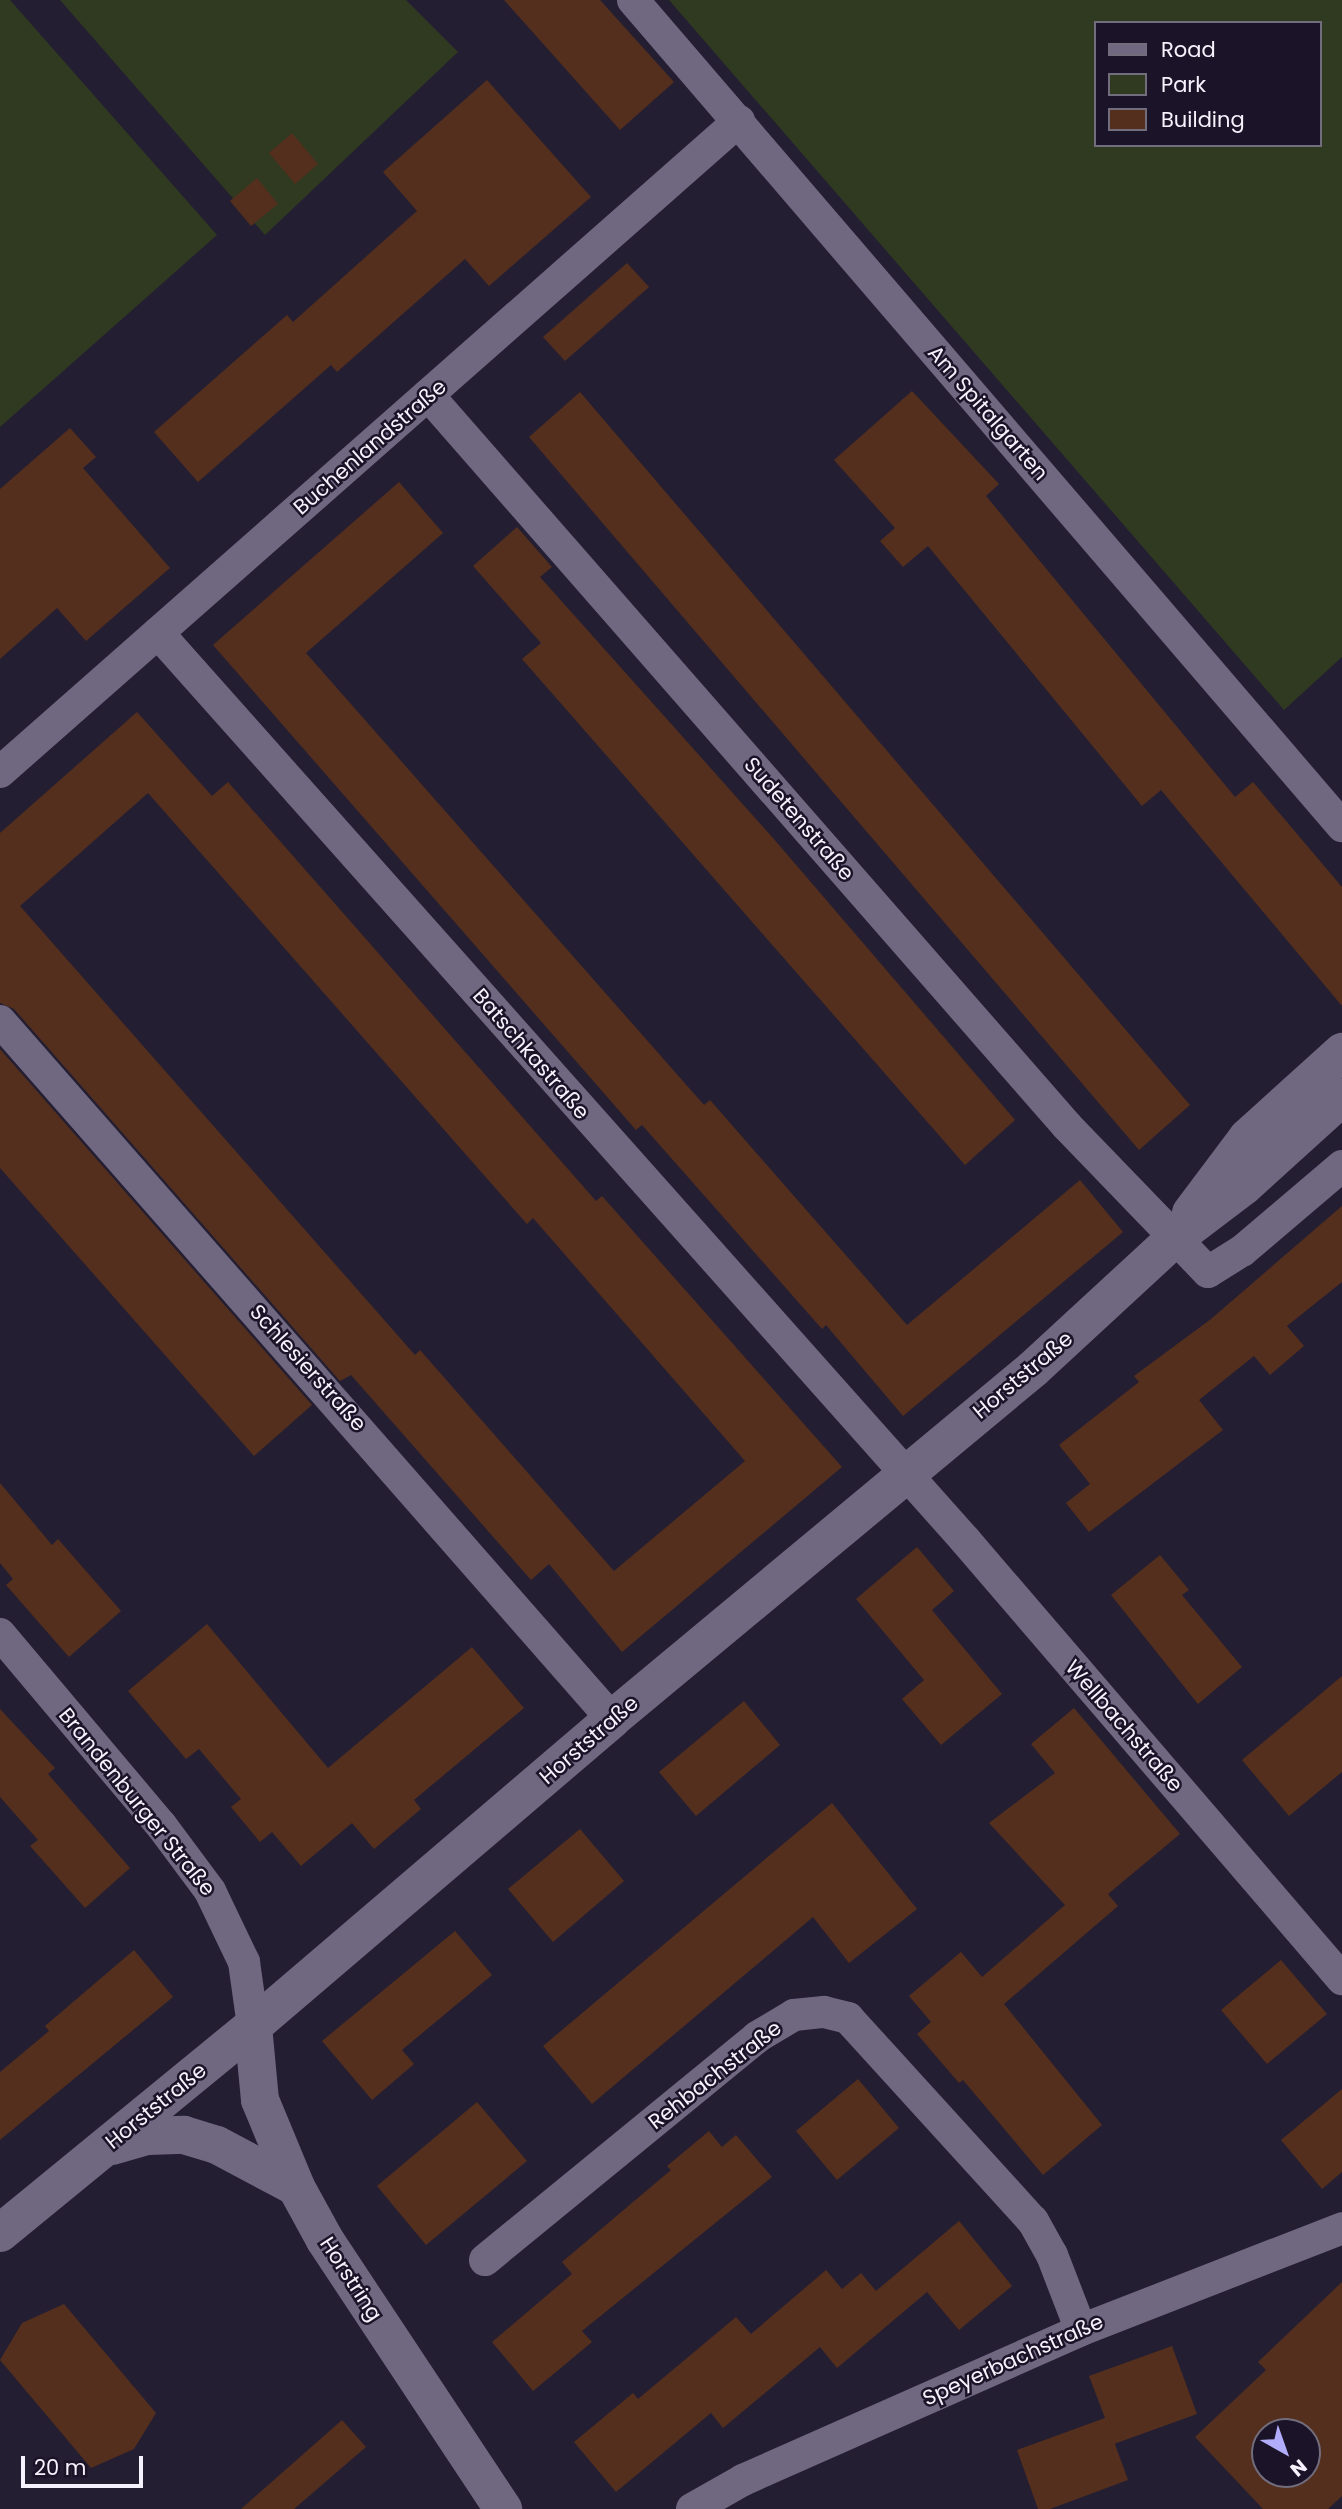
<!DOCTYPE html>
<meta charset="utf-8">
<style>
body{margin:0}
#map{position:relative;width:1342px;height:2509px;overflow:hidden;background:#241e32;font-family:Poppins,sans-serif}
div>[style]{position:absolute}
.green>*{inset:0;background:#2f3a21}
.building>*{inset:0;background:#542f1d}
.minor>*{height:32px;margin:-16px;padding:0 16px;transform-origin:16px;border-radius:16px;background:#706881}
.tertiary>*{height:38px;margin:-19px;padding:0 19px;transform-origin:19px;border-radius:19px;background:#706881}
span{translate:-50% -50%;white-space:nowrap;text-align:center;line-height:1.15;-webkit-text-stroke:5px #1b1428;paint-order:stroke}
.street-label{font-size:21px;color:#f5f2fd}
.legend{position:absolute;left:1094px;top:21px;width:228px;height:126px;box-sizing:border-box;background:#1b1428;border:2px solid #726d7d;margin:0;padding:9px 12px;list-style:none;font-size:21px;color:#f5f2fd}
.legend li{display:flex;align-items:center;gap:14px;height:35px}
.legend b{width:35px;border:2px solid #726d7d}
.north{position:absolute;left:1251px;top:2418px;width:70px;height:70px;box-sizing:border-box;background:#1b1428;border:2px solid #726d7d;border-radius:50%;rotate:140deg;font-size:19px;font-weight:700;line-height:28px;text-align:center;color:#f5f2fd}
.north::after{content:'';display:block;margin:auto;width:24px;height:32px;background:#b1adfa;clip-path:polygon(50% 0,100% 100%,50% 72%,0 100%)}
.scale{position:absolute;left:21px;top:2456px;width:122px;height:32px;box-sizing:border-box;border:4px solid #f5f2fd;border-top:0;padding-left:9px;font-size:21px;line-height:24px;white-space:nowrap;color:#f5f2fd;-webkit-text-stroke:5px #1b1428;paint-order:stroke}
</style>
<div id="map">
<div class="green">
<i style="clip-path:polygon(0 0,10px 0,217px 235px,0 427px)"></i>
<i style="clip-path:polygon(60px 0,406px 0,458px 52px,265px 235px)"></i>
<i style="clip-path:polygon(evenodd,669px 0,1342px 0,1342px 657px,1284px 710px,669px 0,1095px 23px,1319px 23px,1319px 145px,1095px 145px,1095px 23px)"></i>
</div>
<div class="building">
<i style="clip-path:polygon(504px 0,600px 0,674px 82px,620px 130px)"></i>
<i style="clip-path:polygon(487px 80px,591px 197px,489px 286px,465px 259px,337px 372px,331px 365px,198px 482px,154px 432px,287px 315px,293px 322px,417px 211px,383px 172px)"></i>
<i style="clip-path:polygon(292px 133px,318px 164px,295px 184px,269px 153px)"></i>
<i style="clip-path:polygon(257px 178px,278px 204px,251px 226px,230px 201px)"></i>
<i style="clip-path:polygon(627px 263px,649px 287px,565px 361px,543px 337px)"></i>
<i style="clip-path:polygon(912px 391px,999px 484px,986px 496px,1235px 797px,1253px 782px,1342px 887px,1342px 1006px,1161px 790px,1142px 806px,928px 546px,903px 567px,880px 541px,895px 528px,834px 460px)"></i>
<i style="clip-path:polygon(580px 392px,1190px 1105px,1139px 1150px,529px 437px)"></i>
<i style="clip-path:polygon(70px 428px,96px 457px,83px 468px,170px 568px,86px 641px,57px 608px,0 659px,0 489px)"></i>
<i style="clip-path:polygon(399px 482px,443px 533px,306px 653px,660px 1055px,704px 1105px,710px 1100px,907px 1325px,1080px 1180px,1123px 1232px,903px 1416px,826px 1325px,822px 1329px,642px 1125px,636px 1130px,213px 645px)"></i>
<i style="clip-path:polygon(517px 527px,552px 567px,540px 577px,773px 838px,1015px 1120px,965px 1165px,522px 659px,541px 643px,473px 566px)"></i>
<i style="clip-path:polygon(evenodd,137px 712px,212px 796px,228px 782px,596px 1201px,602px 1196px,842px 1467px,622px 1652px,549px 1564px,531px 1580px,351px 1375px,340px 1381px,14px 1009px,0 1003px,0 833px,137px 712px,148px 793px,527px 1224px,533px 1218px,745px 1461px,614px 1571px,420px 1350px,415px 1355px,20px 906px,148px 793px)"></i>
<i style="clip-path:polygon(0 1049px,312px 1405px,254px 1456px,0 1168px)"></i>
<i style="clip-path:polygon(1342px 1206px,1342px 1282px,1287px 1326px,1304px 1346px,1270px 1375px,1254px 1356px,1199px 1400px,1223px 1430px,1089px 1532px,1066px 1503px,1090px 1484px,1059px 1445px,1139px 1382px,1134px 1376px,1211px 1319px)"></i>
<i style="clip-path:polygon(0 1483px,52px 1545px,58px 1539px,121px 1611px,69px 1657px,6px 1585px,13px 1579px,0 1563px)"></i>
<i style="clip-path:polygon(917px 1547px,954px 1591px,932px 1610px,1002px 1694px,941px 1745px,902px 1699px,924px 1680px,856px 1599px)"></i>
<i style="clip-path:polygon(1160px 1555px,1189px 1590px,1182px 1595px,1242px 1667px,1198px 1704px,1111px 1595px)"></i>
<i style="clip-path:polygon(207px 1624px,328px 1768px,472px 1647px,524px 1708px,414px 1800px,421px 1809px,374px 1849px,352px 1823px,301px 1866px,272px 1832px,260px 1842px,231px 1807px,241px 1799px,199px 1749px,186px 1759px,128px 1691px)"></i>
<i style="clip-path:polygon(1342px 1676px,1342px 1772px,1289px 1816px,1242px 1760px)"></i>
<i style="clip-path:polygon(744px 1701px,780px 1745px,696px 1816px,659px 1772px)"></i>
<i style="clip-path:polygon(1074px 1708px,1180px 1834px,1108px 1894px,1118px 1906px,1004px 2004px,1102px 2125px,1043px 2175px,963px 2080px,959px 2083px,917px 2034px,931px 2022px,909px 1996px,961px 1952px,982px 1977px,1065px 1905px,989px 1823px,1055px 1773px,1031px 1744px)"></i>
<i style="clip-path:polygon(0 1709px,55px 1768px,48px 1774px,130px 1868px,85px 1908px,30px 1846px,38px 1840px,0 1797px)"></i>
<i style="clip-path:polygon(832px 1803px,917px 1909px,849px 1963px,813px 1917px,592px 2104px,543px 2046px)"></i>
<i style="clip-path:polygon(580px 1829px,624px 1881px,553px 1942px,508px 1889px)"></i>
<i style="clip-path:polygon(455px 1931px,492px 1975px,402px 2050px,414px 2064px,372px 2100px,322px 2041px)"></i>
<i style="clip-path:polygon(134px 1950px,173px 1997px,0 2140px,0 2072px,49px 2031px,45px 2026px)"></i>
<i style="clip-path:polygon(1281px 1960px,1327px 2014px,1267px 2064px,1221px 2010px)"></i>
<i style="clip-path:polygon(858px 2079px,899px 2128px,837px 2180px,796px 2131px)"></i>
<i style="clip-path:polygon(1342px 2089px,1342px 2172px,1322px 2189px,1281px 2140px)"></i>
<i style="clip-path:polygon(477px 2102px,527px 2161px,426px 2245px,377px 2186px)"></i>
<i style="clip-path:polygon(709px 2131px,722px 2147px,736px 2135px,772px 2177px,582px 2331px,592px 2342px,533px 2391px,492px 2342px,572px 2274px,562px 2262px,671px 2170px,667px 2166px)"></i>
<i style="clip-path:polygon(959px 2221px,1012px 2286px,959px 2330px,927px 2292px,837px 2368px,820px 2347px,723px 2428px,711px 2413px,616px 2492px,574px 2442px,633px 2393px,638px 2399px,736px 2317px,751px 2334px,826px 2270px,842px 2289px,861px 2273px,876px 2291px)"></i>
<i style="clip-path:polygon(evenodd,1342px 2282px,1342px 2496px,1328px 2509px,1263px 2509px,1195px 2437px,1266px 2370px,1258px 2362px,1342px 2282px,1265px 2432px,1307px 2432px,1307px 2474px,1265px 2474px,1265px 2432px)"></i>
<i style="clip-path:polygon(64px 2304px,156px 2413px,134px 2449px,91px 2468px,0 2360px,22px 2323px)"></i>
<i style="clip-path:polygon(1172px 2346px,1197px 2414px,1114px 2444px,1109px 2428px,1128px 2480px,1050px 2509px,1038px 2509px,1017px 2450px,1105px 2418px,1089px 2376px)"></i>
<i style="clip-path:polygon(342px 2420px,366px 2447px,294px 2509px,241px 2509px)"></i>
</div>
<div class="minor">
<i style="left:633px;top:0;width:1089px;rotate:49.36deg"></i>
<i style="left:428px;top:395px;width:971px;rotate:48.84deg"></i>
<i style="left:1067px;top:1126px;width:203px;rotate:46deg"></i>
<i style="left:1208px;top:1272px;width:40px;rotate:-32deg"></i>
<i style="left:1242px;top:1251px;width:131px;rotate:-40.4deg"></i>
<i style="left:158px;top:633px;width:1214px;rotate:48.34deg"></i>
<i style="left:965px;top:1540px;width:579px;rotate:49.35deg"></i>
<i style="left:0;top:772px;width:985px;rotate:-41.38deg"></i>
<i style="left:0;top:1021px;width:928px;rotate:48.76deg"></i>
<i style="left:0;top:1634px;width:250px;rotate:49.9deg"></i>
<i style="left:161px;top:1825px;width:82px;rotate:53.4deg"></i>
<i style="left:210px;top:1891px;width:79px;rotate:64.4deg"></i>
<i style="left:244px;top:1962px;width:65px;rotate:82deg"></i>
<i style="left:485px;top:2260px;width:352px;rotate:-39.3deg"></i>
<i style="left:757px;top:2037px;width:43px;rotate:-30.7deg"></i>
<i style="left:794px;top:2015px;width:30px;rotate:-6deg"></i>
<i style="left:824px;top:2012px;width:25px;rotate:14deg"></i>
<i style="left:848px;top:2018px;width:275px;rotate:47.7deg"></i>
<i style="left:1033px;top:2221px;width:39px;rotate:61deg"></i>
<i style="left:1052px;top:2255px;width:80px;rotate:68.9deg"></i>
<i style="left:692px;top:2509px;width:59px;rotate:-29.6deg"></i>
<i style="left:743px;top:2480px;width:370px;rotate:-23.9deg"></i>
<i style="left:1081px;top:2330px;width:280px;rotate:-21.3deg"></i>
</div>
<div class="tertiary">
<i style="left:1191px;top:1213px;width:95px;rotate:-53.1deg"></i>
<i style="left:1248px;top:1137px;width:127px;rotate:-42.1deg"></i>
<i style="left:253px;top:2026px;width:74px;rotate:84.6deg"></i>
<i style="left:260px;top:2100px;width:94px;rotate:67.5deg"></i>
<i style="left:296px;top:2187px;width:60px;rotate:61.3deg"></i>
<i style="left:325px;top:2240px;width:323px;rotate:56.5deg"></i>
<i style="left:112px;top:2146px;width:37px;rotate:-16deg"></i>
<i style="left:148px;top:2136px;width:36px;rotate:-2deg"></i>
<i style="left:184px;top:2135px;width:34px;rotate:17deg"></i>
<i style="left:217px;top:2145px;width:89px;rotate:28deg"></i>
<i style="left:0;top:2233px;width:327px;rotate:-39.3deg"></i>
<i style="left:253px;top:2026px;width:472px;rotate:-40.5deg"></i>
<i style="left:612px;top:1719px;width:547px;rotate:-39.74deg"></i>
<i style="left:1033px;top:1369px;width:190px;rotate:-42.7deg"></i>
<i style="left:1173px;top:1240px;width:89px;rotate:-37.3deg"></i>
<i style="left:1244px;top:1186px;width:132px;rotate:-42.2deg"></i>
</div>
<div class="street-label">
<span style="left:988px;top:413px;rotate:49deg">Am Spitalgarten</span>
<span style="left:370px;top:447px;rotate:-41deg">Buchenlandstraße</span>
<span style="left:799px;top:819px;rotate:49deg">Sudetenstraße</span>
<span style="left:531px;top:1054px;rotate:49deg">Batschkastraße</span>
<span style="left:308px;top:1368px;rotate:48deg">Schlesierstraße</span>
<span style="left:1023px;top:1375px;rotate:-40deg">Horststraße</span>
<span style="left:1124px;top:1726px;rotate:49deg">Wellbachstraße</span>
<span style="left:589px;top:1740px;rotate:-41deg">Horststraße</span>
<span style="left:137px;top:1802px;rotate:51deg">Brandenburger Straße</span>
<span style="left:715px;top:2075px;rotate:-38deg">Rehbachstraße</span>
<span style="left:156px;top:2106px;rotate:-39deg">Horststraße</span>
<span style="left:351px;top:2279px;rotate:57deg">Horstring</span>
<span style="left:1013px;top:2360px;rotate:-24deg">Speyerbachstraße</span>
</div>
<ul class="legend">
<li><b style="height:9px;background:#706881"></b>Road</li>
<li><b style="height:19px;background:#2f3a21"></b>Park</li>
<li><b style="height:19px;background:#542f1d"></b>Building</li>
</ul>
<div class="north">N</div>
<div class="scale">20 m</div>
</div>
